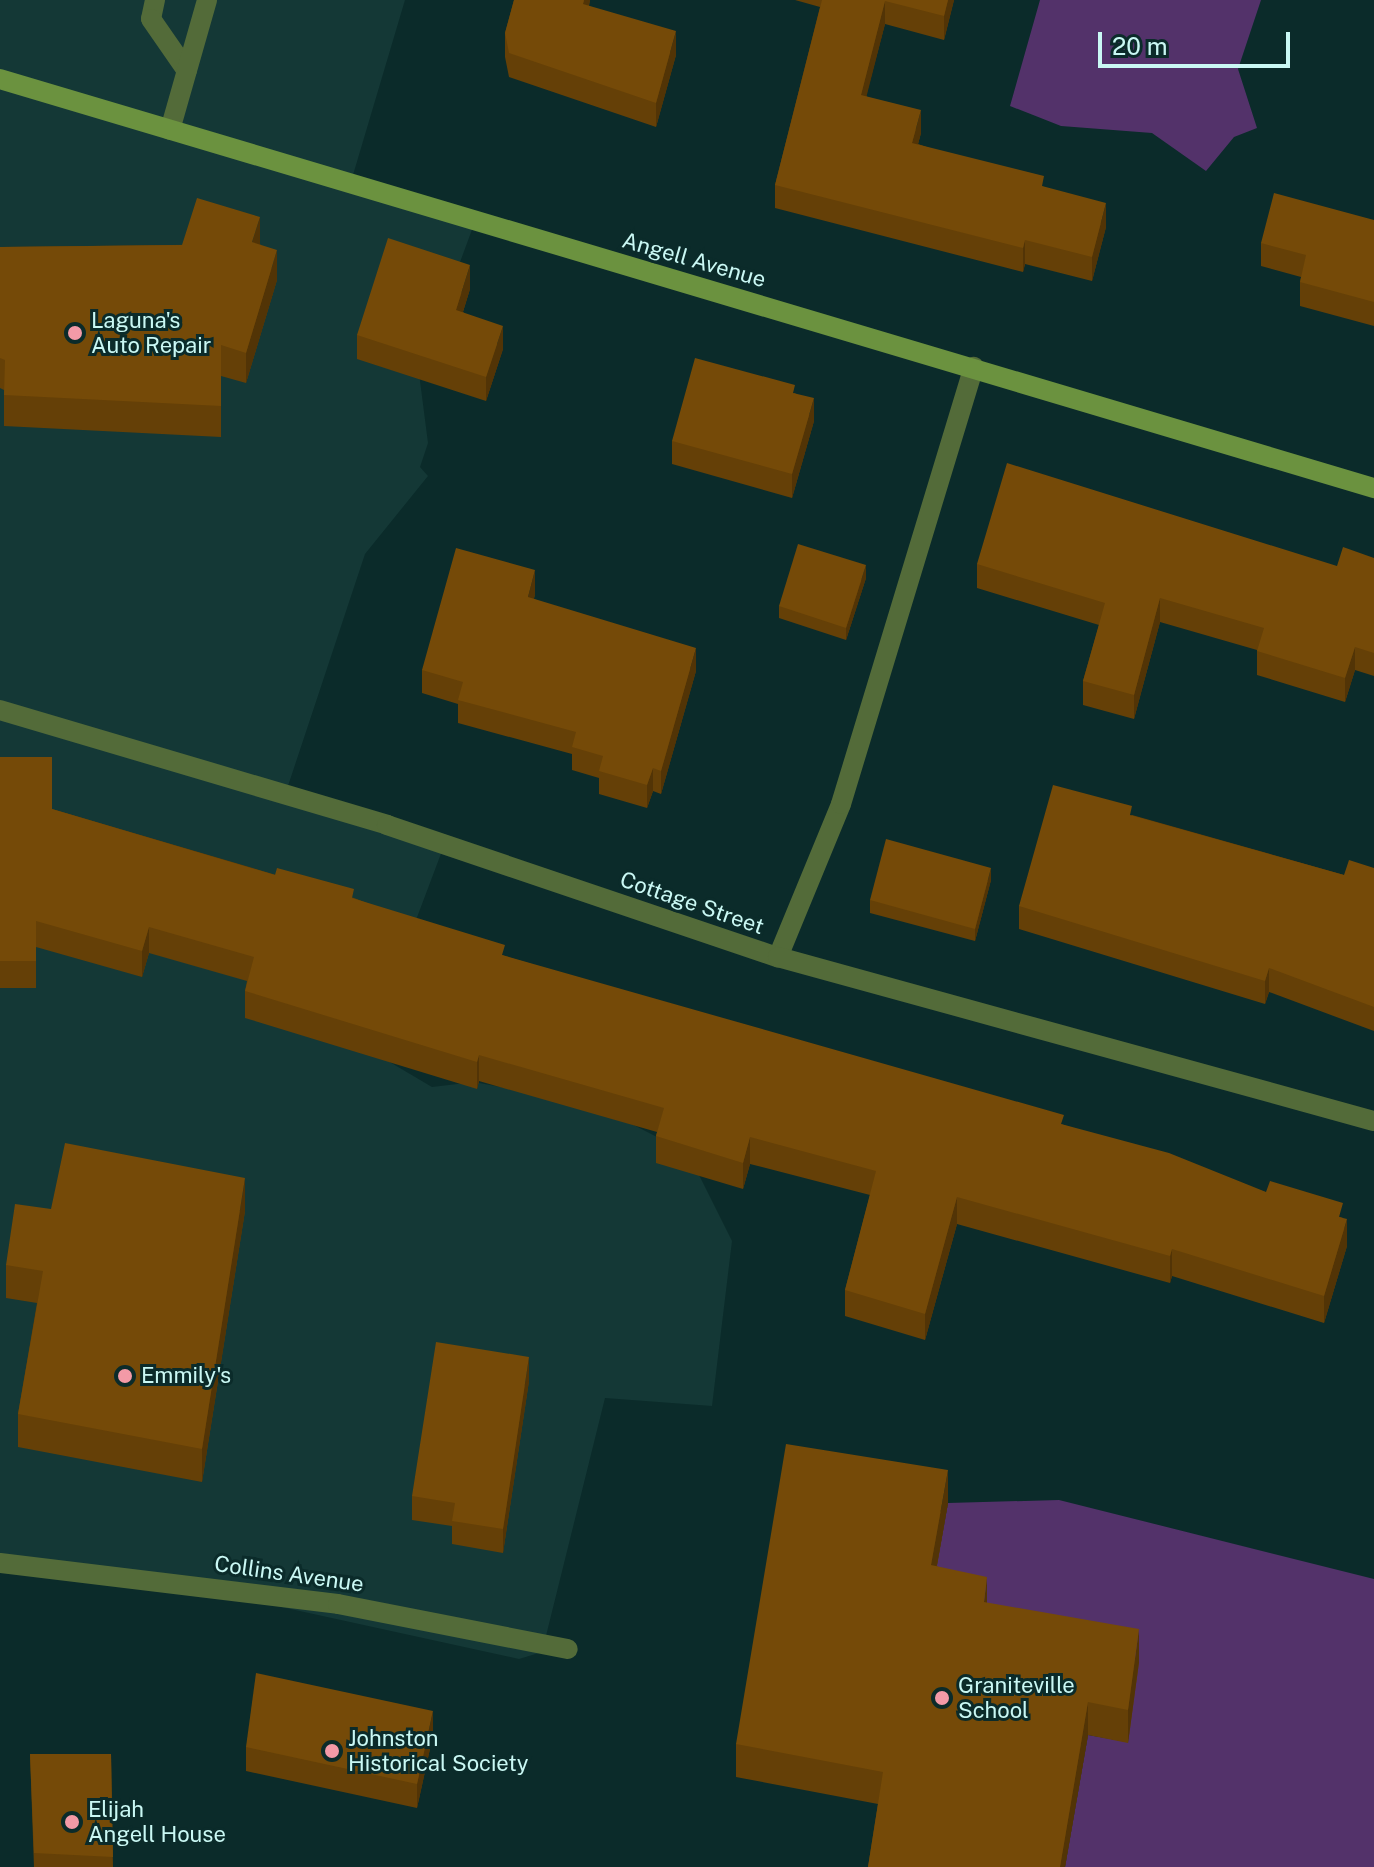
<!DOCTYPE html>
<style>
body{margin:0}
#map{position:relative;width:1374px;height:1867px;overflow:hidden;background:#0b2b2a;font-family:"Public Sans",sans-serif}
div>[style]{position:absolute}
.built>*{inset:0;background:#143836}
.green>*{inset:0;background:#53326a}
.lane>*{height:20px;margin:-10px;padding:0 10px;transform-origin:10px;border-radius:10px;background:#536b39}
.street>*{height:20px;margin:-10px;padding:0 10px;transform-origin:10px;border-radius:10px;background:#536b39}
.secondary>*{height:20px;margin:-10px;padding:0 10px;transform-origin:10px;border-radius:10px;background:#6b923f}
.wall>*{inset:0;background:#654007}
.shaded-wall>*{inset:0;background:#523406}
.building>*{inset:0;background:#754a08}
.dots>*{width:22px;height:22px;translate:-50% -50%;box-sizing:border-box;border:4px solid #0b2b2a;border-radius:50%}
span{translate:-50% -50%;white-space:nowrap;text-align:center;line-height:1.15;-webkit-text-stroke:6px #0b2b2a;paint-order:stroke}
.street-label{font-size:22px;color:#caf8f4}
.poi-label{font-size:22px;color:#caf8f4}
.left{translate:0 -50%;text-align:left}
.scale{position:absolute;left:1098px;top:32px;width:192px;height:36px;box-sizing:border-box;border:4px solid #caf8f4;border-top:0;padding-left:10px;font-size:24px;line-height:28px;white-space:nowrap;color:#caf8f4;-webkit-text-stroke:6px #0b2b2a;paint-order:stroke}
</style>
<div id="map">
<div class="built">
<i style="clip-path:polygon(0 0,405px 0,353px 175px,473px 227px,419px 373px,428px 443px,420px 467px,428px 476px,365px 554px,286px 792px,442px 851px,384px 1005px,388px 1061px,432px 1087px,474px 1082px,593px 1104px,688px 1153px,732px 1241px,712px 1406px,605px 1398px,542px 1652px,519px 1659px,190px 1587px,0 1563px)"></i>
</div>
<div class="green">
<i style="clip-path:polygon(1040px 0,1261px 0,1238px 69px,1257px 128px,1234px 137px,1206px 171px,1152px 133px,1061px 126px,1010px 106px)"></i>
<i style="clip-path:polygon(1059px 1500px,1374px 1579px,1374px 1867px,1065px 1867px,1088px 1735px,1128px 1742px,931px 1598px,948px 1503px)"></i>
</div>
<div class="lane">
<i style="left:155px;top:0;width:19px;rotate:102deg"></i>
<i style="left:151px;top:19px;width:63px;rotate:55.3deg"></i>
<i style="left:170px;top:130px;width:135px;rotate:-74.1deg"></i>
<i style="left:778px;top:957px;width:165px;rotate:-67.6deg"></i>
<i style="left:841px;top:804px;width:457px;rotate:-73.1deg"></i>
</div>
<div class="street">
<i style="left:0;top:710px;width:404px;rotate:16.5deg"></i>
<i style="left:387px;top:825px;width:413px;rotate:18.7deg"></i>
<i style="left:778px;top:957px;width:618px;rotate:15.39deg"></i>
<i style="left:0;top:1563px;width:340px;rotate:6.9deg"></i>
<i style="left:338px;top:1604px;width:234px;rotate:11.1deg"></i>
</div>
<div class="secondary">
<i style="left:0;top:79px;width:1434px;rotate:16.58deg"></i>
</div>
<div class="wall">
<i style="clip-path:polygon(514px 0,590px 0,589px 6px,676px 55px,656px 127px,509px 77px,505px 57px,505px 33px)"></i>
<i style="clip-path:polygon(795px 0,954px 0,944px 40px,885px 24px,866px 96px,921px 133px,918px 144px,1044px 187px,1106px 227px,1092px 281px,1025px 264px,1023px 272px,775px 208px,775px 185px,820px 7px)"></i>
<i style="clip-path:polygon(1374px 220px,1374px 326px,1300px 306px,1300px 282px,1301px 277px,1261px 266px,1261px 243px)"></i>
<i style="clip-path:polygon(260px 244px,277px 280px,246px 383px,221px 376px,221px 437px,4px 426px,4px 390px,0 388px,0 247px)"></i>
<i style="clip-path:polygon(470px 289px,463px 312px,503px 349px,486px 401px,357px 359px,357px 335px)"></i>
<i style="clip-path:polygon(795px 393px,814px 421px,792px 498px,672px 464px,672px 441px)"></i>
<i style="clip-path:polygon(1374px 558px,1374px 676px,1355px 670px,1345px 702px,1257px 675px,1257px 650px,1160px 622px,1134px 719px,1083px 705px,1083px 681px,1099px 625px,977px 588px,977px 564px,1337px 566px)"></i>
<i style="clip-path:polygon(866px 578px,846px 640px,779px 618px,779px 606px)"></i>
<i style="clip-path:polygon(535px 594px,534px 599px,696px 671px,661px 794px,653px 791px,647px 808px,599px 794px,599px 778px,572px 770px,572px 754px,458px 723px,458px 704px,422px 693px,422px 670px)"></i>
<i style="clip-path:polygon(0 757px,52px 809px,354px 898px,505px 956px,1064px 1125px,1343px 1218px,1347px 1246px,1324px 1323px,1172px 1276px,1170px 1283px,957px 1224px,925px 1340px,845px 1316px,845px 1290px,870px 1195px,750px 1164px,743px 1189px,656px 1163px,656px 1136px,657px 1132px,479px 1081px,477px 1089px,245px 1018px,245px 991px,247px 981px,149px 953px,142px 977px,36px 947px,36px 988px,0 988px)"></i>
<i style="clip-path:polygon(1132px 815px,1344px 875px,1374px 868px,1374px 1031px,1269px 992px,1265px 1004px,1019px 929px,1019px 906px)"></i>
<i style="clip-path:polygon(991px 880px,975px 941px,870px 913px,870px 900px)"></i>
<i style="clip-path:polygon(51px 1209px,245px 1211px,202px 1482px,18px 1447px,18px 1414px,37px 1303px,6px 1298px,6px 1265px)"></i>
<i style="clip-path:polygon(529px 1381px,503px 1553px,452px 1544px,452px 1526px,412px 1520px,412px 1496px)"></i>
<i style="clip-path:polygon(948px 1503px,937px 1566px,987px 1603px,1139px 1662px,1128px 1743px,1088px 1735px,1065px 1867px,868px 1867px,878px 1804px,736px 1777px,736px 1744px)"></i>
<i style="clip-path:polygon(433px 1735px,417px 1808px,246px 1771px,246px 1747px)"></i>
<i style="clip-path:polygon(30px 1754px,111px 1754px,113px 1867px,34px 1867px)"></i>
</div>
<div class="shaded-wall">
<i style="clip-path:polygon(584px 0,590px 0,583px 28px,583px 4px)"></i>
<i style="clip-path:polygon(948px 0,954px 0,944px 40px,944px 16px)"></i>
<i style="clip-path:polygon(885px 1px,885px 24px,861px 118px,861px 95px)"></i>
<i style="clip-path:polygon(676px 31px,676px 55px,656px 127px,656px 103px)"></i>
<i style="clip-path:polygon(921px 110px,921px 133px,912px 167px,912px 143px)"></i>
<i style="clip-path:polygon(1106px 203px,1106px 227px,1092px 281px,1092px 257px)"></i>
<i style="clip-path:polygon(260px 217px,260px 247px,252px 242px)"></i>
<i style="clip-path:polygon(1025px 240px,1025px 264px,1023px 272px,1023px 248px)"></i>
<i style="clip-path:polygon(277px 250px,277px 280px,246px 383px,246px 353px)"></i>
<i style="clip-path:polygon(470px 265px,470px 289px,456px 334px,456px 310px)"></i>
<i style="clip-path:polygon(503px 326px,503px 349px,486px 401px,486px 377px)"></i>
<i style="clip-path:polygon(814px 398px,814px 421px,792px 498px,792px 474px)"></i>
<i style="clip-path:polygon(866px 565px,866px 578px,846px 640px,846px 628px)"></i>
<i style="clip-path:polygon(535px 570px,535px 594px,528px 621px,528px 597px)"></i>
<i style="clip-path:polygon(1160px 598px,1160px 622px,1134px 719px,1134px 695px)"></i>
<i style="clip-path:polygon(1355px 647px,1355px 670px,1345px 702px,1345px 678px)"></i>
<i style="clip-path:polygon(696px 648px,696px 671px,661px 794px,661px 771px)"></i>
<i style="clip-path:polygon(653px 768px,653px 791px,647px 808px,647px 785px)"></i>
<i style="clip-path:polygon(991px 868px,991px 880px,975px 941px,975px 929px)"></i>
<i style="clip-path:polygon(149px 927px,149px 953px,142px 977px,142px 951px)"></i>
<i style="clip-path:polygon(1269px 968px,1269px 992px,1265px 1004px,1265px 981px)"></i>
<i style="clip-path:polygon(479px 1055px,479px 1081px,477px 1089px,477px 1062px)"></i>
<i style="clip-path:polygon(750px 1137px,750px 1164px,743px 1189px,743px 1163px)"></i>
<i style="clip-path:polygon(245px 1178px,245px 1211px,202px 1482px,202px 1449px)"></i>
<i style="clip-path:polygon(957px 1197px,957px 1224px,925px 1340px,925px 1314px)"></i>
<i style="clip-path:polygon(1347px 1219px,1347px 1246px,1324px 1323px,1324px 1296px)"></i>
<i style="clip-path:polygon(1172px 1249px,1172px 1276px,1170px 1283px,1170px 1256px)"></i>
<i style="clip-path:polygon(529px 1357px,529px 1381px,503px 1553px,503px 1529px)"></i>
<i style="clip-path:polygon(948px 1470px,948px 1503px,931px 1598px,931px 1565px)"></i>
<i style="clip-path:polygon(987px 1577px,987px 1610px,984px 1602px)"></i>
<i style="clip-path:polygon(1139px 1629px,1139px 1662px,1128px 1743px,1128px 1710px)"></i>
<i style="clip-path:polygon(1088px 1702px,1088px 1735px,1065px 1867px,1060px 1867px)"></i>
<i style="clip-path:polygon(433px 1711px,433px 1735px,417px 1808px,417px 1784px)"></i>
</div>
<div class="building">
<i style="clip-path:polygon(514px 0,584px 0,583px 4px,676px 31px,656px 103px,509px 53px,505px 33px)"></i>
<i style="clip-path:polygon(822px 0,948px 0,944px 16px,885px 1px,861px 95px,921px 110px,912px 143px,1044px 176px,1042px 186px,1106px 203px,1092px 257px,1025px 240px,1023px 248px,775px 185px)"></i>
<i style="clip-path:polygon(1274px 193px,1374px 220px,1374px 302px,1300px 282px,1306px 255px,1261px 243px)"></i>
<i style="clip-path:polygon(197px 198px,260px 217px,252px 242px,277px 250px,246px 353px,221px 345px,221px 406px,4px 395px,5px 360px,0 358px,0 247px,182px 245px)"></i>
<i style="clip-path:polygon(388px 238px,470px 265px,456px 310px,503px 326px,486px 377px,357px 335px)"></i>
<i style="clip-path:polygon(695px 358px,795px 385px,793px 393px,814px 398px,792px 474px,672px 441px)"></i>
<i style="clip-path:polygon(1007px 463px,1337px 566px,1343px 547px,1374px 558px,1374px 653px,1355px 647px,1345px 678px,1257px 651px,1264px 628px,1160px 598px,1134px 695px,1083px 681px,1105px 603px,977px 564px)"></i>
<i style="clip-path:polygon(798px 544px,866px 565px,846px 628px,779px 606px)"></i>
<i style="clip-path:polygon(456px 548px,535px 570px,528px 597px,696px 648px,661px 771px,653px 768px,647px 785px,599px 771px,603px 756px,572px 747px,576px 732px,458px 700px,463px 682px,422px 670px)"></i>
<i style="clip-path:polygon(0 757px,52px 757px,52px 809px,275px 875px,277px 868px,354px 889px,352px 898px,505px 945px,502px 955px,1064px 1115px,1061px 1124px,1169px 1153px,1266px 1192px,1270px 1181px,1343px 1203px,1339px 1217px,1347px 1219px,1324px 1296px,1172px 1249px,1170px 1256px,957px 1197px,925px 1314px,845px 1290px,876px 1171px,750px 1137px,743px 1163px,656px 1136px,664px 1108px,479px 1055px,477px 1062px,245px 991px,254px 957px,149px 927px,142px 951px,36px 921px,36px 961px,0 961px)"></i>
<i style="clip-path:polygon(1053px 785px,1132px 806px,1130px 815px,1344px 875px,1349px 860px,1374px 868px,1374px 1007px,1269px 968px,1265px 981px,1019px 906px)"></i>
<i style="clip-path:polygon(886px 839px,991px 868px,975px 929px,870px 900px)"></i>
<i style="clip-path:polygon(65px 1143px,245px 1178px,202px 1449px,18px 1414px,43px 1271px,6px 1265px,15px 1204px,51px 1209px)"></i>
<i style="clip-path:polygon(436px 1342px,529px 1357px,503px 1529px,452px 1521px,455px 1503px,412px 1496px)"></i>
<i style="clip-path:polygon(786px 1444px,948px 1470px,931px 1565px,987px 1577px,984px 1602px,1139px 1629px,1128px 1710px,1088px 1702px,1060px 1867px,868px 1867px,883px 1772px,736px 1744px)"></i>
<i style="clip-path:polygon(256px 1673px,433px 1711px,417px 1784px,246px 1747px)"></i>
<i style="clip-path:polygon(30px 1754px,111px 1754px,113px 1857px,34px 1853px)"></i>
</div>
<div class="dots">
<i style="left:75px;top:333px;background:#f39aa7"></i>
<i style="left:125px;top:1376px;background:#f39aa7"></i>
<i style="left:942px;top:1698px;background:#f39aa7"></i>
<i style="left:332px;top:1751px;background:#f39aa7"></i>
<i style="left:72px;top:1822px;background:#f39aa7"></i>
</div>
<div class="street-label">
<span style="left:694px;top:260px;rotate:16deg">Angell Avenue</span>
<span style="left:692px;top:903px;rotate:19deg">Cottage Street</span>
<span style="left:289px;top:1574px;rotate:8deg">Collins Avenue</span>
</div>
<div class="poi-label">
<span class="left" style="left:91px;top:333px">Laguna's<br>Auto Repair</span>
<span class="left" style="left:141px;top:1376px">Emmily's</span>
<span class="left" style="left:958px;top:1698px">Graniteville<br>School</span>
<span class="left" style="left:348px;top:1751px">Johnston<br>Historical Society</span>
<span class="left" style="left:88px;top:1822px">Elijah<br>Angell House</span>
</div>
<div class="scale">20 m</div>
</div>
